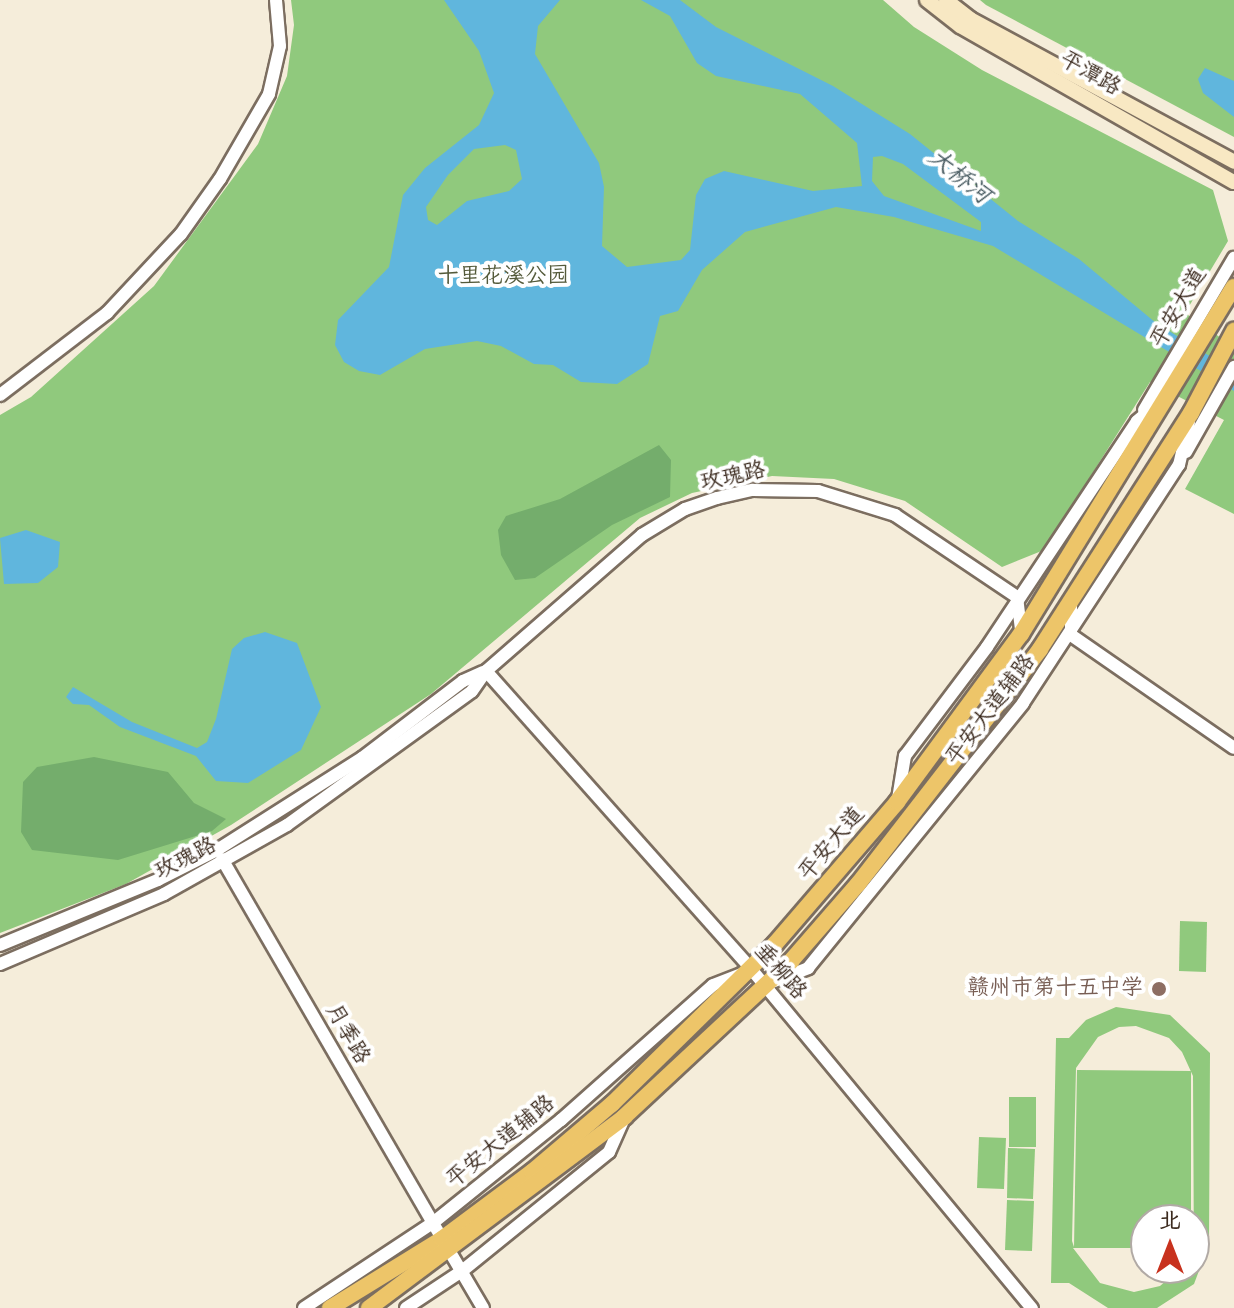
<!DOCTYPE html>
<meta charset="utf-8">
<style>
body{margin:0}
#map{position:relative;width:1234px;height:1308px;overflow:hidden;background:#f5edda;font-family:Kalam,"LXGW WenKai TC",sans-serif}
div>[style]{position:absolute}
.green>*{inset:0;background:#90c97d}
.forest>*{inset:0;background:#74ad6c}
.water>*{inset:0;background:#60b6dd}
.roads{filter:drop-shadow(2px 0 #7c6e60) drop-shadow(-2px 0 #7c6e60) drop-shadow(0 2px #7c6e60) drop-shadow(0 -2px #7c6e60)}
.tertiary>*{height:12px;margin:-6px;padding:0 6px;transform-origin:6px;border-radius:6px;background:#fff}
.secondary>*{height:14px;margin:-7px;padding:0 7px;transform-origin:7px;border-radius:7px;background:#f8e8c3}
.primary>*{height:16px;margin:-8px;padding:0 8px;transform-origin:8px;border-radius:8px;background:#edc569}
.dots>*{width:22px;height:22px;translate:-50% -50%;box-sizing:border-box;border:4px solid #fff;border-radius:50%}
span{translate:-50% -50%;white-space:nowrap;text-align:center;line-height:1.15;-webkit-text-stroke:8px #fff;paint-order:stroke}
.street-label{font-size:22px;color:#3b2a1e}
.park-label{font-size:22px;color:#545a3a}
.education-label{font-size:22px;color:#785e54}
.right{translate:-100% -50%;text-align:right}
.water-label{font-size:24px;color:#485b61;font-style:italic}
.north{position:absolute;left:1130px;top:1204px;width:80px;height:80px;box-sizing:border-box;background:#fff;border:2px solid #b1aaa5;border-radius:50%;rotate:0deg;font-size:22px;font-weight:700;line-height:32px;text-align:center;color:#3b2a1e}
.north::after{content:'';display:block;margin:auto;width:28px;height:36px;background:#c8321e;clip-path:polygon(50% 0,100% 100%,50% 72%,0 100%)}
</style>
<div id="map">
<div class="green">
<i style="clip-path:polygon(291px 0,883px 0,914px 27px,982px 70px,1213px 190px,1228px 241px,1185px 313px,1234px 347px,1234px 514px,1185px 489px,1224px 420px,1150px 382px,1044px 550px,1002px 567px,905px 501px,834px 479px,772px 476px,692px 493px,640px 518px,431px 694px,231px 825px,126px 884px,0 933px,0 415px,31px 397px,154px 286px,258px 144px,287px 76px,294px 25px)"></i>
<i style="clip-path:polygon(980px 0,1234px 0,1234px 137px,986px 5px)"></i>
<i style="clip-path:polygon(1180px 921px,1207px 922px,1206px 972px,1179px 971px)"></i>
<i style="clip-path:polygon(evenodd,1116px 1007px,1170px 1015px,1210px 1053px,1209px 1244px,1194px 1284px,1157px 1308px,1108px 1308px,1069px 1283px,1051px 1283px,1056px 1038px,1069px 1038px,1086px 1020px,1116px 1007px,1136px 1026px,1169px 1038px,1182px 1052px,1193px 1076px,1194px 1268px,1181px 1268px,1160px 1286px,1134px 1292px,1100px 1283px,1073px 1248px,1146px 1248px,1146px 1220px,1191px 1220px,1191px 1071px,1077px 1070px,1074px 1247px,1072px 1241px,1076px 1068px,1098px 1037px,1119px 1027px,1136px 1026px)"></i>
<i style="clip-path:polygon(1009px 1097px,1036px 1097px,1036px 1147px,1009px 1147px)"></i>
<i style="clip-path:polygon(979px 1137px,1006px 1138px,1004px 1189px,977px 1188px)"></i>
<i style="clip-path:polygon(1008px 1148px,1035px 1149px,1033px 1199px,1007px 1198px)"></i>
<i style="clip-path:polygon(1007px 1200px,1034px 1201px,1032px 1251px,1005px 1250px)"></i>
</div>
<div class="forest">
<i style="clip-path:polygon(659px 445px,671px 460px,670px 497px,612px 525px,535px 578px,515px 580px,501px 555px,498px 530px,506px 516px,560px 499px)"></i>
<i style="clip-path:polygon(94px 757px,168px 772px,194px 803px,226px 819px,212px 831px,118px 860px,32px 850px,21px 832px,23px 782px,37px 767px)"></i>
</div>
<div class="water">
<i style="clip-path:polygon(evenodd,444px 0,560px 0,538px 26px,535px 54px,599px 163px,604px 187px,602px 246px,627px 267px,681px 260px,690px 250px,696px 195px,705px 179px,724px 171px,813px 191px,862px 186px,857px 143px,800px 94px,716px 76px,697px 63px,670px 16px,641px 0,680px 0,716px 27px,833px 86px,910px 134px,1018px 221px,1079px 259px,1156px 323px,1234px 371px,1234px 391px,993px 246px,894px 217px,836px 207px,745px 232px,702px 270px,678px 311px,660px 316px,648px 364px,617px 384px,581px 382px,553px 365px,534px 364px,501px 346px,477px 341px,425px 349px,380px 375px,359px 371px,344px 362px,335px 345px,338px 320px,389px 267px,403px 195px,425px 168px,479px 125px,494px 93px,479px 51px,444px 0,505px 145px,516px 150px,522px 179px,509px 191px,467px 201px,437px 225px,428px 220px,426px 207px,448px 175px,474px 149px,505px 145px,444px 0,882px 156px,903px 164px,981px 222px,981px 231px,884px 196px,872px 181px,873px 157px,882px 156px)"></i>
<i style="clip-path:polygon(1205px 68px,1234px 81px,1234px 117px,1203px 93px,1198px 79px)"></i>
<i style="clip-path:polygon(26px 530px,60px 542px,58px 567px,38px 583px,4px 584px,0 538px)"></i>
<i style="clip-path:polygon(265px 632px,297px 643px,321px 707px,301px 750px,248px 783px,216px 781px,196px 756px,120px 727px,89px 705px,73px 704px,66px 697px,73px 687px,132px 722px,197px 748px,207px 742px,216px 719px,232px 649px,244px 638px)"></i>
</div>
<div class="roads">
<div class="tertiary">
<i style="left:0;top:395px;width:135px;rotate:-37.5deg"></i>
<i style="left:107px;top:313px;width:108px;rotate:-46.9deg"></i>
<i style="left:181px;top:234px;width:67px;rotate:-54.7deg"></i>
<i style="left:220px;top:179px;width:98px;rotate:-60deg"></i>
<i style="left:269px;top:94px;width:49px;rotate:-77.1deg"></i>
<i style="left:280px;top:46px;width:46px;rotate:-95deg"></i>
<i style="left:1144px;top:410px;width:177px;rotate:-59.4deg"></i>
<i style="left:1186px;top:452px;width:98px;rotate:-60.5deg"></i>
<i style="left:1071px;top:606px;width:29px;rotate:90deg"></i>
<i style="left:1071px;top:635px;width:198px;rotate:34.7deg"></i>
<i style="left:486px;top:671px;width:400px;rotate:48.3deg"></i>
<i style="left:752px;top:970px;width:439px;rotate:50.4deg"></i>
<i style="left:898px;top:799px;width:44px;rotate:-80.8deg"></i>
<i style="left:905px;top:756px;width:136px;rotate:-53deg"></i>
<i style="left:987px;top:647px;width:271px;rotate:-56.4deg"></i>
<i style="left:1137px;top:421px;width:30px;rotate:-40deg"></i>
<i style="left:222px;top:859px;width:439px;rotate:59.9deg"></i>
<i style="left:0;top:945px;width:171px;rotate:-22.4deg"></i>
<i style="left:158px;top:880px;width:66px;rotate:-27deg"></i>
<i style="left:217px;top:850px;width:172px;rotate:-32.4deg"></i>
<i style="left:362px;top:758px;width:127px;rotate:-37.3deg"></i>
<i style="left:463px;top:681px;width:22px;rotate:-24deg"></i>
<i style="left:0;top:964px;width:178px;rotate:-23.1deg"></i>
<i style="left:164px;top:894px;width:141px;rotate:-29.3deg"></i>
<i style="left:287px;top:825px;width:228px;rotate:-35.9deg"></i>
<i style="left:472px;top:691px;width:24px;rotate:-55deg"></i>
<i style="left:486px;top:671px;width:207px;rotate:-41.1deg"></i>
<i style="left:642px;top:535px;width:50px;rotate:-31.2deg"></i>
<i style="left:685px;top:509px;width:34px;rotate:-19deg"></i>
<i style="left:717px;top:498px;width:37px;rotate:-13deg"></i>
<i style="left:753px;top:490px;width:65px;rotate:0.9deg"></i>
<i style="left:818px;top:491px;width:81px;rotate:17.3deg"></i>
<i style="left:895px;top:515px;width:147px;rotate:33.9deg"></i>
<i style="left:1017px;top:597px;width:34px;rotate:83deg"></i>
<i style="left:772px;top:982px;width:39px;rotate:-21deg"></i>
<i style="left:808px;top:968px;width:341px;rotate:-50.9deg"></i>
<i style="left:1023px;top:703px;width:285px;rotate:-56.8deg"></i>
<i style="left:1179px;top:465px;width:44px;rotate:-76.9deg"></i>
<i style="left:450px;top:1252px;width:65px;rotate:59.5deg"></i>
<i style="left:304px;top:1308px;width:156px;rotate:-33.5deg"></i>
<i style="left:434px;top:1222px;width:163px;rotate:-38.8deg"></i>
<i style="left:561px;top:1120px;width:203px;rotate:-41.6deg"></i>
<i style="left:713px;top:985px;width:31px;rotate:-21deg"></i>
<i style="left:406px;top:1308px;width:67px;rotate:-33.5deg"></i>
<i style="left:462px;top:1271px;width:189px;rotate:-39deg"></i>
<i style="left:609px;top:1152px;width:37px;rotate:-66deg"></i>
</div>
<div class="secondary">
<i style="left:927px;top:0;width:42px;rotate:38.2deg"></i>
<i style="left:960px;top:26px;width:315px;rotate:29.7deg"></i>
<i style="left:946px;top:0;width:31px;rotate:38deg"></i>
<i style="left:970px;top:19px;width:300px;rotate:28.4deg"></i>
</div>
<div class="primary">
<i style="left:330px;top:1308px;width:132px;rotate:-31.6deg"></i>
<i style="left:442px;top:1239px;width:112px;rotate:-36.7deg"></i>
<i style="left:532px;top:1172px;width:105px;rotate:-40.4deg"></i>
<i style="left:612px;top:1104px;width:228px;rotate:-44.5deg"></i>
<i style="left:775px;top:944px;width:187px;rotate:-49.3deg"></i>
<i style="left:897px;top:802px;width:209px;rotate:-53.6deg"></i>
<i style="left:1021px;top:634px;width:407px;rotate:-58.5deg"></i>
<i style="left:369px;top:1308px;width:319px;rotate:-36.8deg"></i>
<i style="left:624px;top:1117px;width:229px;rotate:-43deg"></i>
<i style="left:791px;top:961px;width:102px;rotate:-49deg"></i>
<i style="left:858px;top:884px;width:297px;rotate:-52.2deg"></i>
<i style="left:1040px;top:649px;width:280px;rotate:-57.4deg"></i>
<i style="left:1191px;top:413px;width:93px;rotate:-62.3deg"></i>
</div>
</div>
<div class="dots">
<i style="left:1159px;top:989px;background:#8d6e63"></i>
</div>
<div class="street-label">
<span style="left:1090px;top:74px;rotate:30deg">平潭路</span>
<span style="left:1179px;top:308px;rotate:-60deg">平安大道</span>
<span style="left:733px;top:477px;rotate:-12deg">玫瑰路</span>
<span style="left:991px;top:710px;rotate:-53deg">平安大道辅路</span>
<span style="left:832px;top:844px;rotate:-50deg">平安大道</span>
<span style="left:186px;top:859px;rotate:-27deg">玫瑰路</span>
<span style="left:780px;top:972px;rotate:49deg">垂柳路</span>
<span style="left:347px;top:1034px;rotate:60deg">月季路</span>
<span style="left:501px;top:1142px;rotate:-39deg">平安大道辅路</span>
</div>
<div class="park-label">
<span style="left:503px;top:277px">十里花溪公园</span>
</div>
<div class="education-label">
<span class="right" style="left:1143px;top:989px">赣州市第十五中学</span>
</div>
<div class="water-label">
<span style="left:959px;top:177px;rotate:39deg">大桥河</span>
</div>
<div class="north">北</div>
</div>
